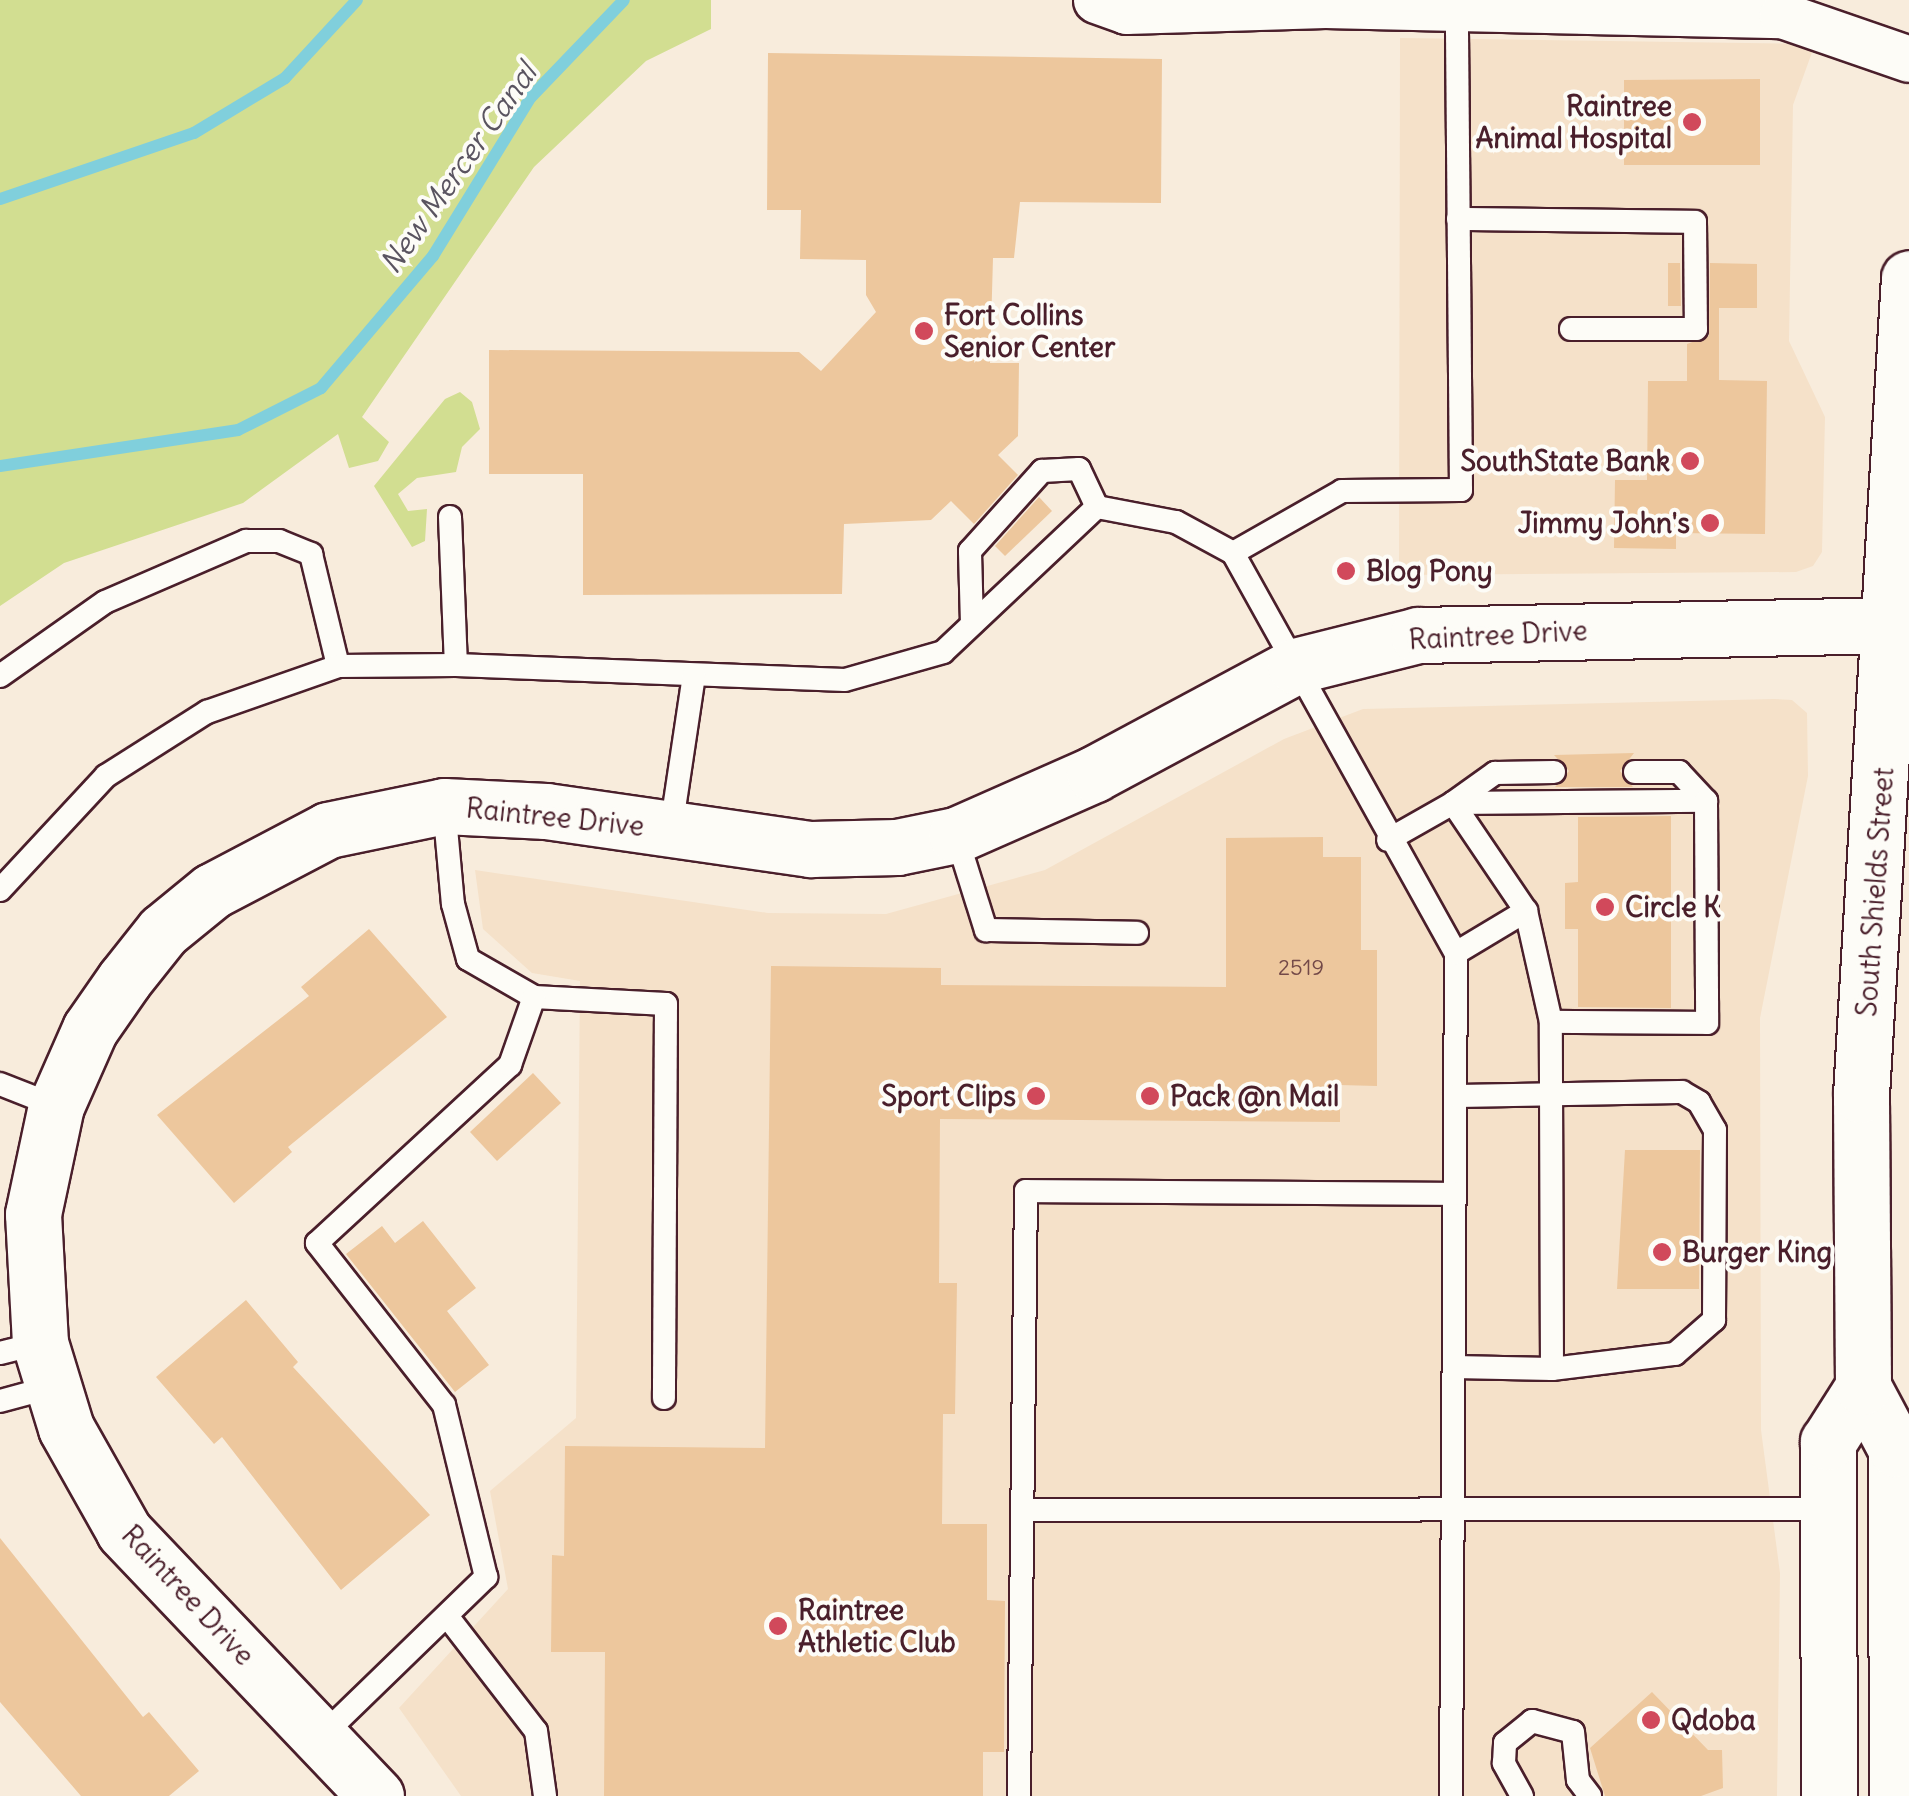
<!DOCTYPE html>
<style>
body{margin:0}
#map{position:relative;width:1909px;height:1796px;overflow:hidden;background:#f8ecdc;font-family:Delius,sans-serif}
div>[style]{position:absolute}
.built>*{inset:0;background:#f5e1c9}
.green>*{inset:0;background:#d2de91}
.stream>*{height:12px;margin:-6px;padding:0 6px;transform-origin:6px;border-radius:6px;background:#80cfdc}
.building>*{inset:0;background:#edc79d}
.roads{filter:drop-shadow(2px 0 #4a1f2b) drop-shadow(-2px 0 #4a1f2b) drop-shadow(0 2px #4a1f2b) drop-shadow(0 -2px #4a1f2b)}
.lane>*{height:22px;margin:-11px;padding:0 11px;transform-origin:11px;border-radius:11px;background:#fdfcf7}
.street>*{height:45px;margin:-22.5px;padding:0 22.5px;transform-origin:22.5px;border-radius:22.5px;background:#fdfcf7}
.secondary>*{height:55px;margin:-27.5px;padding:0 27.5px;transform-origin:27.5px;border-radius:27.5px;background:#fdfcf7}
.primary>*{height:55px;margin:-27.5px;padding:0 27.5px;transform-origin:27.5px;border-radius:27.5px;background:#fdfcf7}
.dots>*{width:28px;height:28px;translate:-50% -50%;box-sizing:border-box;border:5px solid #fdfcf7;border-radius:50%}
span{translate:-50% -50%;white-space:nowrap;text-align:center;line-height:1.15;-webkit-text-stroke:8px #fdfcf7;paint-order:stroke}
.number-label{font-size:22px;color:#734948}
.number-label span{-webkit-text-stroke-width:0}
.poi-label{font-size:28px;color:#4a1f2b;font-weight:700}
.right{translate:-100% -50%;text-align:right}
.left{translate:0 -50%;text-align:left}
.street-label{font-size:28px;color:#4a1f2b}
.water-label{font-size:30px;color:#5a5460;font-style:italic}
</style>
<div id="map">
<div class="built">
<i style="clip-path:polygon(1400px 38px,1815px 44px,1793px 105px,1789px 341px,1825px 417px,1822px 552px,1813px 566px,1796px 572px,1399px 575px)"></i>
<i style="clip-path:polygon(1774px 699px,1792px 700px,1807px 713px,1808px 776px,1760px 1018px,1761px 1430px,1780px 1573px,1777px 1796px,461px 1796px,399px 1708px,508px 1589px,490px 1491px,576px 1418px,580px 981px,532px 973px,483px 929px,475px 870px,768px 913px,886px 914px,1045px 870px,1284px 739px,1363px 709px)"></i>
</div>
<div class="green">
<i style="clip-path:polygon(0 0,711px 0,711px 29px,646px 61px,534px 167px,362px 417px,389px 442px,378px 461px,349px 468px,338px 434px,243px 503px,64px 563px,0 606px)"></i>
<i style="clip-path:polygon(460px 392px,472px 402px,480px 429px,462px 447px,456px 472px,417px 478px,398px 494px,408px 511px,427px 509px,425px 541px,412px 547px,374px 486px,445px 399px)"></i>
</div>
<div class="stream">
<i style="left:0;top:199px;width:205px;rotate:-18.8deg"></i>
<i style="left:194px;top:133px;width:106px;rotate:-31.1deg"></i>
<i style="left:285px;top:78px;width:106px;rotate:-47.3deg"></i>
<i style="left:0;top:466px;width:241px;rotate:-8.6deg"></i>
<i style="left:238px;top:430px;width:93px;rotate:-26.8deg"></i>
<i style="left:321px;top:388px;width:173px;rotate:-49.7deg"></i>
<i style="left:433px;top:256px;width:187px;rotate:-58.4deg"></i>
<i style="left:531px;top:97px;width:134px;rotate:-46.2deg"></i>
</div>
<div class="building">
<i style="clip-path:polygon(768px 53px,1162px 59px,1161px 203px,1020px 202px,1014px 258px,993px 258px,990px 363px,1019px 363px,1018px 436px,998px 455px,1018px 475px,974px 524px,951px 501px,931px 520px,844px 524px,842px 594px,583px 595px,583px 474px,489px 474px,489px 350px,799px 352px,821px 371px,876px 312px,866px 295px,866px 260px,800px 259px,801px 210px,767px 210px)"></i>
<i style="clip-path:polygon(1760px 79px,1760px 165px,1624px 165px,1624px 80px)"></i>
<i style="clip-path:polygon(1668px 263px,1680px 263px,1681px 306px,1668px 306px)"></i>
<i style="clip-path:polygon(1710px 263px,1757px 264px,1757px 308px,1719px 308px,1719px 380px,1767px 381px,1765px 534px,1676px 533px,1676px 549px,1614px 548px,1615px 480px,1647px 480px,1648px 381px,1687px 381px,1687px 344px,1709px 336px)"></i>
<i style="clip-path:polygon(1039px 497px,1052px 511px,1005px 556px,995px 546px)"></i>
<i style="clip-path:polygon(1634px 753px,1620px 771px,1633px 787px,1555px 787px,1569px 771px,1554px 755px)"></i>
<i style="clip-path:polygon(1671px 816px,1671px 1008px,1578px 1007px,1578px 929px,1565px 929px,1565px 883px,1578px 882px,1578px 817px)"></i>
<i style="clip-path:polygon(1323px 837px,1323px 857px,1361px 857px,1361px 950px,1377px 950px,1377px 1086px,1340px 1085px,1340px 1122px,940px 1119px,939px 1283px,957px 1283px,955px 1414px,943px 1414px,942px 1524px,987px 1524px,987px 1600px,1005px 1601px,1004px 1752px,983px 1752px,983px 1796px,604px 1796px,605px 1652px,551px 1652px,552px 1555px,564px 1556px,565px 1446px,765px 1448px,771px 966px,941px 968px,941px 985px,1226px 987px,1226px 838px)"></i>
<i style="clip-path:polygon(369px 929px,447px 1017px,288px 1147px,292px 1152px,234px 1203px,157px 1115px,309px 996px,301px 987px)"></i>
<i style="clip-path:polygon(533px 1073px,561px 1103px,497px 1161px,470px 1132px)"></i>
<i style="clip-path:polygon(1625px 1150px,1700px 1150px,1699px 1289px,1617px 1289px)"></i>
<i style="clip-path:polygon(423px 1221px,476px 1288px,447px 1311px,489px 1365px,455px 1392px,346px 1254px,382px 1226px,395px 1243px)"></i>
<i style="clip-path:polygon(246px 1300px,298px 1362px,293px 1367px,430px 1515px,341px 1590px,222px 1437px,214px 1444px,156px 1377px)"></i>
<i style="clip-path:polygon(0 1538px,143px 1717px,149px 1712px,199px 1771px,169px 1796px,81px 1796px,0 1702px)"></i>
<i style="clip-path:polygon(1652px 1692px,1708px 1750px,1722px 1750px,1723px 1788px,1701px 1796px,1605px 1796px,1590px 1748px)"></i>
</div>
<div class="roads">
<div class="lane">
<i style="left:1458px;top:219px;width:237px;rotate:0.7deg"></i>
<i style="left:1695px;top:222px;width:107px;rotate:89.5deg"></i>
<i style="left:1696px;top:329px;width:125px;rotate:180deg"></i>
<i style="left:1097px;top:507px;width:80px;rotate:10.8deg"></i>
<i style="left:1176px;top:522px;width:65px;rotate:28.5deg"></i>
<i style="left:1233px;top:553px;width:458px;rotate:60.9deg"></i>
<i style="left:1456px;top:953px;width:843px;rotate:90.34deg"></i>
<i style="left:450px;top:517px;width:148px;rotate:87.7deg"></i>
<i style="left:456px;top:665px;width:389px;rotate:2.2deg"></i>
<i style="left:845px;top:680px;width:102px;rotate:-15.9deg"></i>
<i style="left:943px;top:652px;width:212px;rotate:-43.3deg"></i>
<i style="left:1233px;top:553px;width:125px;rotate:-29.6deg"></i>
<i style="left:1342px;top:491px;width:119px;rotate:-0.5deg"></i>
<i style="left:1461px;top:490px;width:483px;rotate:-90.5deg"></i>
<i style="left:972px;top:624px;width:73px;rotate:-91.6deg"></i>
<i style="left:970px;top:551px;width:108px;rotate:-48deg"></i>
<i style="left:1042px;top:471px;width:37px;rotate:-3deg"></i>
<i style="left:1079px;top:469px;width:42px;rotate:64.7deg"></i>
<i style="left:0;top:676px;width:128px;rotate:-35.2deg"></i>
<i style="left:105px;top:602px;width:154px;rotate:-23.4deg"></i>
<i style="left:246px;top:541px;width:33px"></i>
<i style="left:279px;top:541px;width:35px;rotate:22deg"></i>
<i style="left:311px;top:554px;width:115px;rotate:76.4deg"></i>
<i style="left:1635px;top:772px;width:44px"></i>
<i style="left:1679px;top:772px;width:40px;rotate:47deg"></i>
<i style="left:444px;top:806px;width:98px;rotate:84.8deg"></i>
<i style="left:453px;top:904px;width:57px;rotate:74.7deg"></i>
<i style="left:468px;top:959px;width:76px;rotate:29.9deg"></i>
<i style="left:534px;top:997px;width:132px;rotate:3deg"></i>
<i style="left:666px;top:1004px;width:394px;rotate:90.3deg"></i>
<i style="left:671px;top:829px;width:155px;rotate:-81.5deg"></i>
<i style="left:956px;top:835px;width:100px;rotate:72.5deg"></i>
<i style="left:986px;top:930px;width:151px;rotate:1.1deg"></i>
<i style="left:1388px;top:840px;width:75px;rotate:-29.6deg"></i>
<i style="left:1453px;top:803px;width:253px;rotate:-0.5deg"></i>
<i style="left:1706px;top:801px;width:222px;rotate:89.7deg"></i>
<i style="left:1707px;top:1023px;width:156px;rotate:-179.6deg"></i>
<i style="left:0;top:890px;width:156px;rotate:-47.1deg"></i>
<i style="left:106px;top:776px;width:120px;rotate:-32.4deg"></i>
<i style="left:207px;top:712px;width:139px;rotate:-19.3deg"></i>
<i style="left:338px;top:666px;width:118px;rotate:-0.5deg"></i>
<i style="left:1456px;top:953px;width:82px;rotate:-31deg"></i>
<i style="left:0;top:1084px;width:60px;rotate:21.4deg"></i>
<i style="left:0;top:1353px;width:41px;rotate:-14deg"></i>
<i style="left:1454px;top:1367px;width:98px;rotate:1.2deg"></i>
<i style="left:1552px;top:1369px;width:124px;rotate:-7deg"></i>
<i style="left:1675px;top:1354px;width:52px;rotate:-41.1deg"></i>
<i style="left:1714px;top:1320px;width:190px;rotate:-89.7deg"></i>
<i style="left:1715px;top:1130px;width:32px;rotate:-120deg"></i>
<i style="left:1699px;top:1102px;width:20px;rotate:-150deg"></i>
<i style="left:1682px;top:1092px;width:227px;rotate:179deg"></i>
<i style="left:1552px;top:1369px;width:347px;rotate:-90.2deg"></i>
<i style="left:1551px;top:1022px;width:114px;rotate:-102.7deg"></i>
<i style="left:1526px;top:911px;width:130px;rotate:-124.1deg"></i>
<i style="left:1453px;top:803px;width:52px;rotate:-35.5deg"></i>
<i style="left:1495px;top:773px;width:59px;rotate:-1deg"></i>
<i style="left:0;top:1401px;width:54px;rotate:-15.1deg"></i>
<i style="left:1022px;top:1510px;width:805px;rotate:-0.07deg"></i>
<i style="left:447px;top:1616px;width:145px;rotate:52.3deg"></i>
<i style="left:536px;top:1731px;width:66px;rotate:82.1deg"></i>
<i style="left:324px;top:1734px;width:226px;rotate:-44.1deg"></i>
<i style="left:486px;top:1577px;width:177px;rotate:-103.7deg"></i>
<i style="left:444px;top:1405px;width:206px;rotate:-128.1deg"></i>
<i style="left:317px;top:1243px;width:263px;rotate:-42.7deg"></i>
<i style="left:510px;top:1065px;width:72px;rotate:-70.6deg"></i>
<i style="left:1019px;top:1796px;width:605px;rotate:-89.34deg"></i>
<i style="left:1026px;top:1191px;width:429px;rotate:0.4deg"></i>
<i style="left:1522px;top:1796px;width:38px;rotate:-119deg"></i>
<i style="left:1504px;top:1763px;width:20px;rotate:-87deg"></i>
<i style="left:1505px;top:1743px;width:35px;rotate:-39deg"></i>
<i style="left:1532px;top:1721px;width:42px;rotate:15deg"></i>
<i style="left:1573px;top:1732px;width:48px;rotate:84.1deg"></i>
<i style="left:1578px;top:1780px;width:20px;rotate:53deg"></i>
</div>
<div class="street">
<i style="left:1096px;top:0;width:32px;rotate:20deg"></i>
<i style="left:1126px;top:11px;width:199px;rotate:-1.7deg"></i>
<i style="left:1325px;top:5px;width:457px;rotate:1.3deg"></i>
<i style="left:1782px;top:15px;width:134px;rotate:19.1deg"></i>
</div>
<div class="secondary">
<i style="left:376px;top:1796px;width:366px;rotate:-133.6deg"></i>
<i style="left:124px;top:1531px;width:118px;rotate:-119.4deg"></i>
<i style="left:66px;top:1428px;width:89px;rotate:-107deg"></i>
<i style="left:40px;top:1343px;width:129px;rotate:-93.1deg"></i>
<i style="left:33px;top:1214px;width:110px;rotate:-78deg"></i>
<i style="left:56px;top:1106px;width:84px;rotate:-66.2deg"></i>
<i style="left:90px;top:1029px;width:60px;rotate:-55.2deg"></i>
<i style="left:124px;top:980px;width:63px;rotate:-51.5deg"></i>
<i style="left:163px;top:931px;width:63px;rotate:-39.2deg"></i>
<i style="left:212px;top:891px;width:131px;rotate:-27.7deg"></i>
<i style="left:328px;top:830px;width:118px;rotate:-11.7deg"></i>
<i style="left:444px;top:806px;width:102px;rotate:2.8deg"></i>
<i style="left:546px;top:811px;width:268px;rotate:8.2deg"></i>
<i style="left:811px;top:849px;width:86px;rotate:-1.3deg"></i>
<i style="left:897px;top:847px;width:60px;rotate:-11.5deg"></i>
<i style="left:956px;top:835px;width:151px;rotate:-23.8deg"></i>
<i style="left:1094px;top:774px;width:228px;rotate:-28.2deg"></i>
<i style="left:1295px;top:666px;width:127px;rotate:-14.1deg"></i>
<i style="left:1418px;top:635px;width:491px;rotate:-1.2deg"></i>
</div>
<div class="primary">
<i style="left:1829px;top:1796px;width:354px;rotate:-90.2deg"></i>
<i style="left:1828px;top:1442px;width:65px;rotate:-57.5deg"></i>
<i style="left:1897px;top:1796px;width:347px;rotate:-90.2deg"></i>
<i style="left:1896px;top:1449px;width:70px;rotate:-118deg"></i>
<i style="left:1863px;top:1387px;width:292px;rotate:-90.4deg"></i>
<i style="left:1861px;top:1095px;width:818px;rotate:-86.64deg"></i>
</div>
</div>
<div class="dots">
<i style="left:1692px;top:122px;background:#d1495b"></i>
<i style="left:924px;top:331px;background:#d1495b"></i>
<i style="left:1690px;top:461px;background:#d1495b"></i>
<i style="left:1710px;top:523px;background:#d1495b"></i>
<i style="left:1346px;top:571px;background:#d1495b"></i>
<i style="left:1605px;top:907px;background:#d1495b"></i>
<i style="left:1036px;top:1096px;background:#d1495b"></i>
<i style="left:1150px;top:1096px;background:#d1495b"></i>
<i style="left:1662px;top:1252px;background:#d1495b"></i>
<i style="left:778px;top:1626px;background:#d1495b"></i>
<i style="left:1651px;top:1720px;background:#d1495b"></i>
</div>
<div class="number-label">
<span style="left:1301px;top:968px">2519</span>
</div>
<div class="poi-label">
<span class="right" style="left:1672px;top:122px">Raintree<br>Animal Hospital</span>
<span class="left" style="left:944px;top:331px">Fort Collins<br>Senior Center</span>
<span class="right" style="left:1670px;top:461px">SouthState Bank</span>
<span class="right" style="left:1690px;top:523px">Jimmy John's</span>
<span class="left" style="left:1366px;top:571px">Blog Pony</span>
<span class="left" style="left:1625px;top:907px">Circle K</span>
<span class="right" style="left:1016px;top:1096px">Sport Clips</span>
<span class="left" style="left:1170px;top:1096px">Pack @n Mail</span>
<span class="left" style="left:1682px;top:1252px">Burger King</span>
<span class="left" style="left:798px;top:1626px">Raintree<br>Athletic Club</span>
<span class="left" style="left:1671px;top:1720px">Qdoba</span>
</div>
<div class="street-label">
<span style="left:1498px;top:635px;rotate:-3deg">Raintree Drive</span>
<span style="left:555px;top:817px;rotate:6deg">Raintree Drive</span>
<span style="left:1875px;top:892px;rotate:-86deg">South Shields Street</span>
<span style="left:188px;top:1595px;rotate:47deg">Raintree Drive</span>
</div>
<div class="water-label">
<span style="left:458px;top:168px;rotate:-55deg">New Mercer Canal</span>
</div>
</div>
